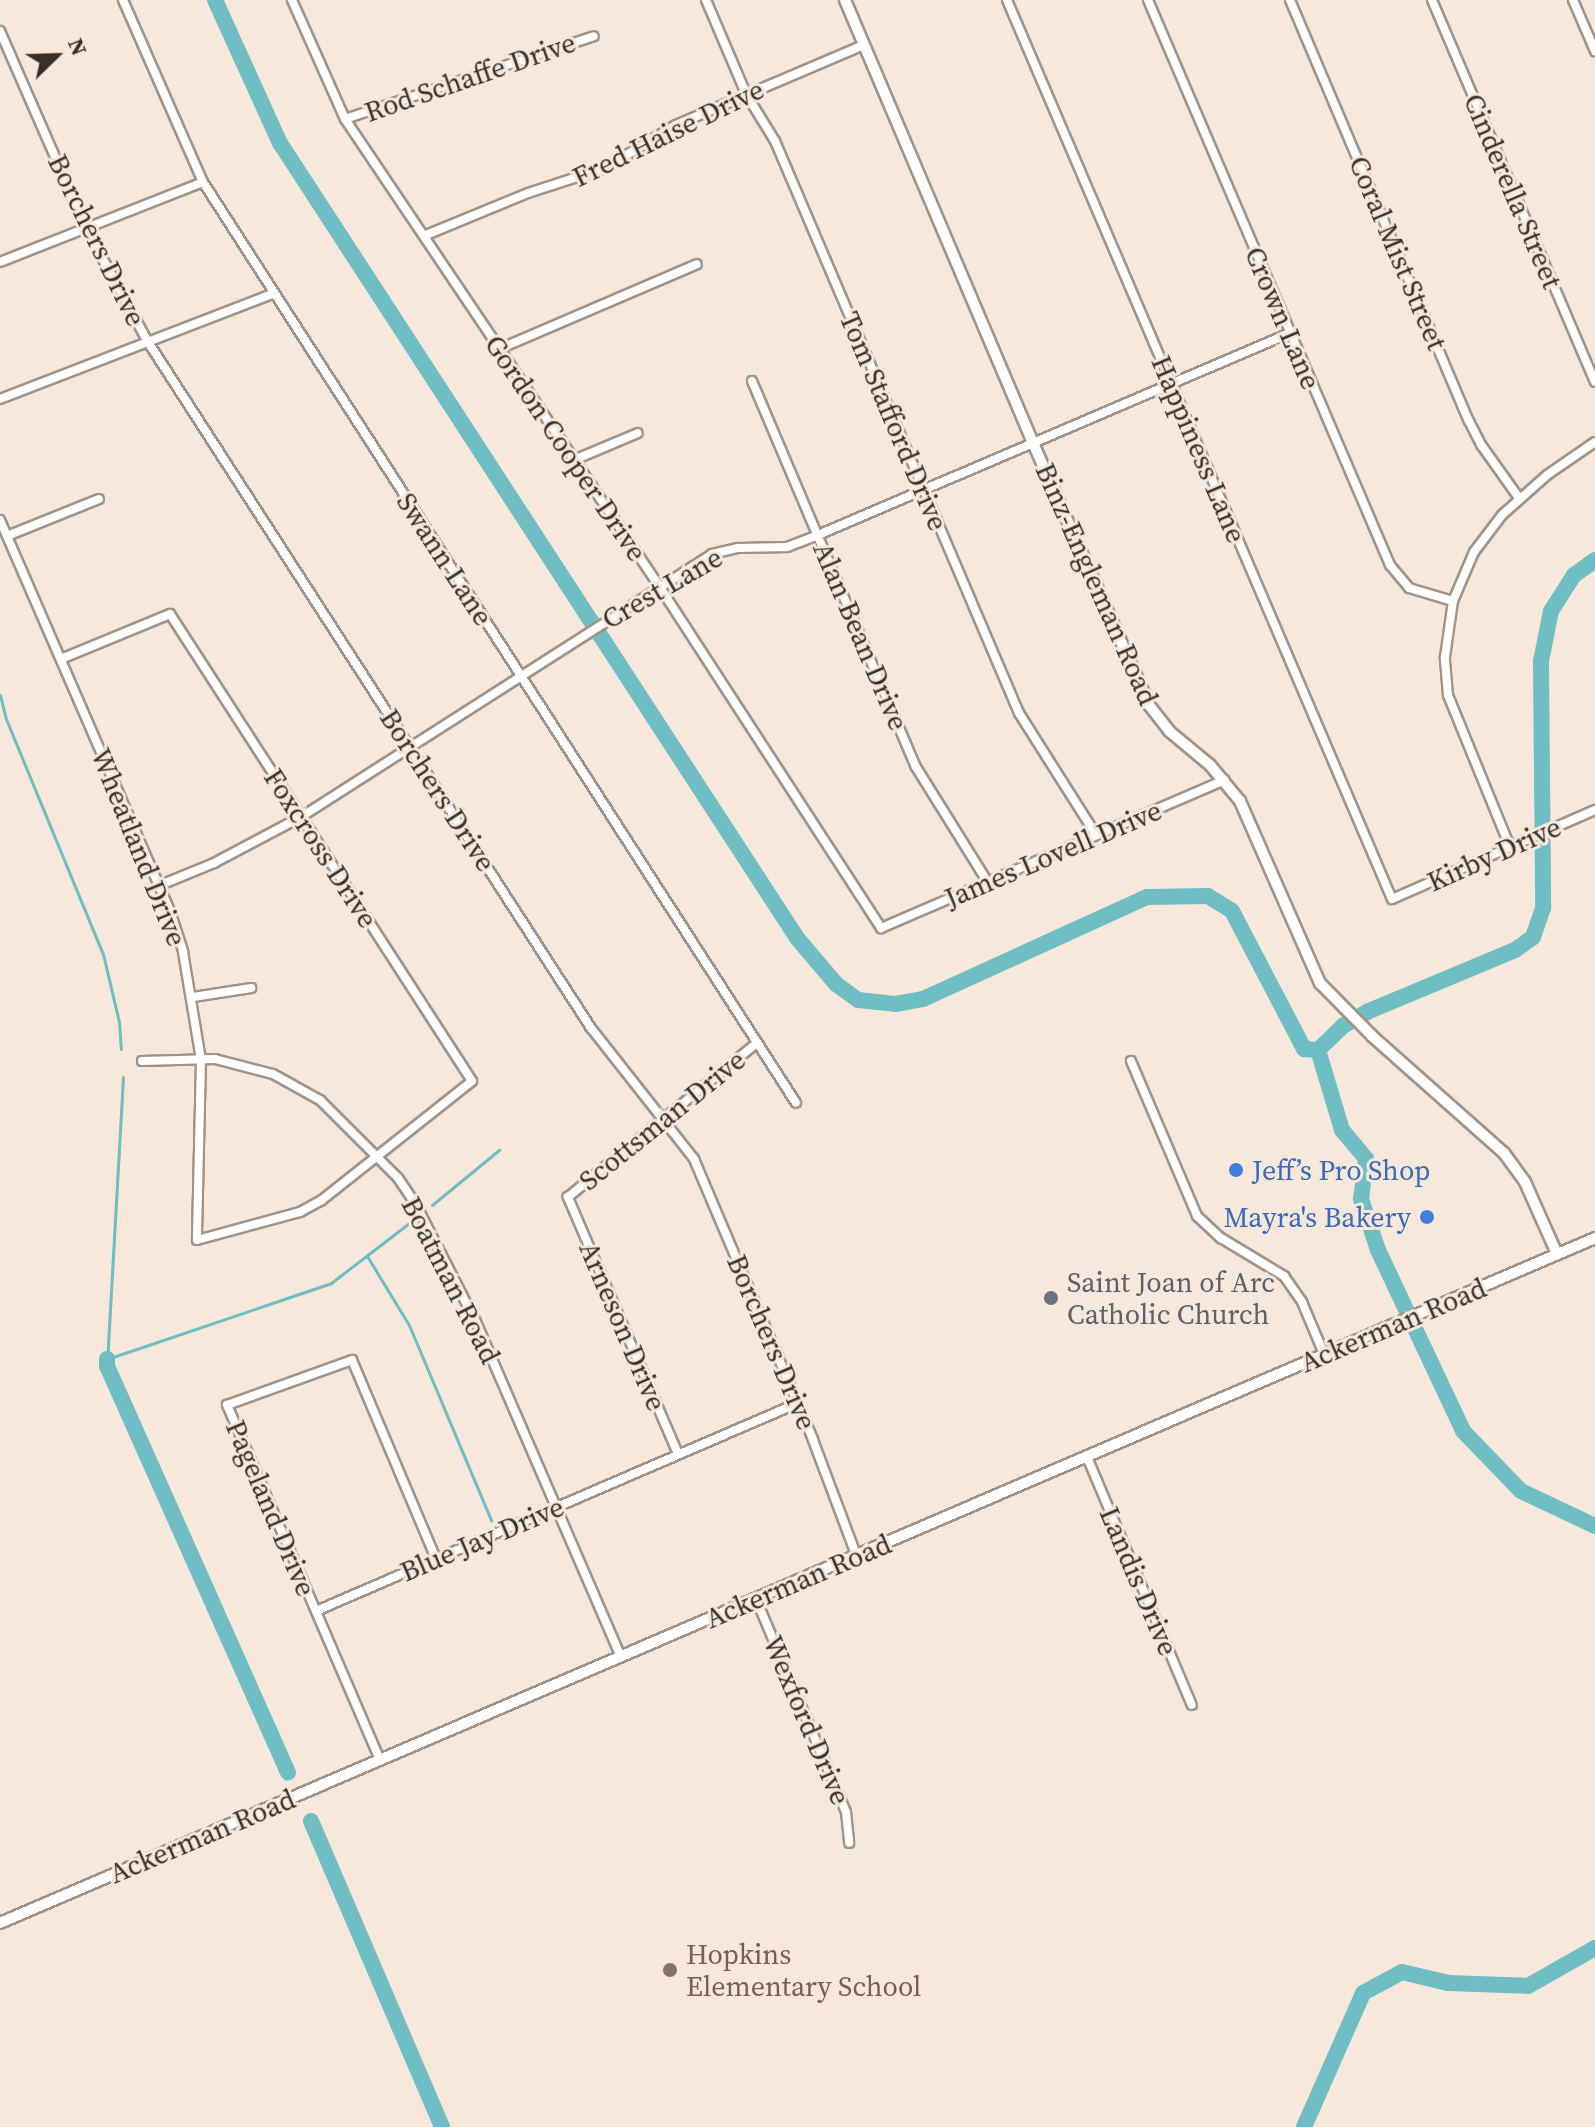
<!DOCTYPE html>
<meta charset="utf-8">
<style>
body{margin:0}
#map{position:relative;width:1595px;height:2127px;overflow:hidden;background:#f8e8dc;font-family:"Source Serif 4",serif}
div>[style]{position:absolute}
.stream>*{height:3px;margin:-1.5px;padding:0 1.5px;transform-origin:1.5px;border-radius:1.5px;background:#6ebec3}
.river>*{height:16px;margin:-8px;padding:0 8px;transform-origin:8px;border-radius:8px;background:#6ebec3}
.roads{filter:drop-shadow(2px 0 #a19387) drop-shadow(-2px 0 #a19387) drop-shadow(0 2px #a19387) drop-shadow(0 -2px #a19387)}
.minor>*{height:8px;margin:-4px;padding:0 4px;transform-origin:4px;border-radius:4px;background:#fff}
.tertiary>*{height:10px;margin:-5px;padding:0 5px;transform-origin:5px;border-radius:5px;background:#fff}
.dots>*{width:22px;height:22px;translate:-50% -50%;box-sizing:border-box;border:4px solid #f8e8dc;border-radius:50%}
span{translate:-50% -50%;white-space:nowrap;text-align:center;line-height:1.15;-webkit-text-stroke:6px #f8e8dc;paint-order:stroke}
.street-label{font-size:28px;color:#36302b}
.shop-label{font-size:28px;color:#366cbe}
.left{translate:0 -50%;text-align:left}
.right{translate:-100% -50%;text-align:right}
.worship-label{font-size:28px;color:#5b616d}
.education-label{font-size:28px;color:#785e54}
.north{position:absolute;left:16px;top:16px;width:80px;height:80px;-webkit-text-stroke:6px #f8e8dc;paint-order:stroke;rotate:67deg;font-size:22px;font-weight:700;line-height:32px;text-align:center;color:#36302b}
.north::after{content:'';display:block;margin:auto;width:28px;height:36px;background:#36302b;clip-path:polygon(50% 0,100% 100%,50% 72%,0 100%)}
</style>
<div id="map">
<div class="stream">
<i style="left:0;top:695px;width:25px;rotate:76deg"></i>
<i style="left:6px;top:719px;width:254px;rotate:67.6deg"></i>
<i style="left:103px;top:954px;width:70px;rotate:76.8deg"></i>
<i style="left:119px;top:1022px;width:27px;rotate:86deg"></i>
<i style="left:123px;top:1077px;width:282px;rotate:93.2deg"></i>
<i style="left:107px;top:1359px;width:237px;rotate:-18.7deg"></i>
<i style="left:331px;top:1283px;width:103px;rotate:-37.5deg"></i>
<i style="left:432px;top:1205px;width:87px;rotate:-39.4deg"></i>
<i style="left:367px;top:1256px;width:81px;rotate:58.7deg"></i>
<i style="left:409px;top:1325px;width:212px;rotate:67.2deg"></i>
</div>
<div class="river">
<i style="left:215px;top:0;width:157px;rotate:65.6deg"></i>
<i style="left:280px;top:143px;width:948px;rotate:56.96deg"></i>
<i style="left:797px;top:938px;width:60px;rotate:49.7deg"></i>
<i style="left:836px;top:984px;width:27px;rotate:36deg"></i>
<i style="left:858px;top:1000px;width:37px;rotate:6deg"></i>
<i style="left:895px;top:1004px;width:28px;rotate:-10deg"></i>
<i style="left:923px;top:999px;width:246px;rotate:-24.5deg"></i>
<i style="left:1147px;top:897px;width:61px;rotate:-0.9deg"></i>
<i style="left:1208px;top:896px;width:28px;rotate:32deg"></i>
<i style="left:1232px;top:911px;width:156px;rotate:62.4deg"></i>
<i style="left:1304px;top:1049px;width:14px;rotate:4deg"></i>
<i style="left:1595px;top:560px;width:26px;rotate:144deg"></i>
<i style="left:1574px;top:575px;width:43px;rotate:122.6deg"></i>
<i style="left:1551px;top:611px;width:51px;rotate:101.3deg"></i>
<i style="left:1541px;top:661px;width:247px;rotate:89.5deg"></i>
<i style="left:1543px;top:908px;width:31px;rotate:109deg"></i>
<i style="left:1533px;top:937px;width:22px;rotate:144deg"></i>
<i style="left:1515px;top:950px;width:160px;rotate:157.3deg"></i>
<i style="left:1367px;top:1012px;width:28px;rotate:150deg"></i>
<i style="left:1343px;top:1026px;width:35px;rotate:136deg"></i>
<i style="left:1318px;top:1050px;width:84px;rotate:73.3deg"></i>
<i style="left:1342px;top:1130px;width:38px;rotate:50deg"></i>
<i style="left:1366px;top:1159px;width:40px;rotate:97.1deg"></i>
<i style="left:1361px;top:1199px;width:54px;rotate:71.6deg"></i>
<i style="left:1378px;top:1250px;width:200px;rotate:64.8deg"></i>
<i style="left:1463px;top:1431px;width:83px;rotate:46deg"></i>
<i style="left:1521px;top:1491px;width:82px;rotate:25.3deg"></i>
<i style="left:107px;top:1359px;width:7px;rotate:90deg"></i>
<i style="left:107px;top:1366px;width:445px;rotate:66deg"></i>
<i style="left:311px;top:1821px;width:333px;rotate:66.8deg"></i>
<i style="left:1304px;top:2127px;width:146px;rotate:-66.2deg"></i>
<i style="left:1363px;top:1993px;width:44px;rotate:-28.3deg"></i>
<i style="left:1402px;top:1972px;width:47px;rotate:13.4deg"></i>
<i style="left:1448px;top:1983px;width:80px;rotate:2.1deg"></i>
<i style="left:1528px;top:1986px;width:77px;rotate:-29.6deg"></i>
</div>
<div class="roads">
<div class="minor">
<i style="left:123px;top:0;width:199px;rotate:66.3deg"></i>
<i style="left:203px;top:182px;width:1095px;rotate:57.22deg"></i>
<i style="left:292px;top:0;width:130px;rotate:66deg"></i>
<i style="left:345px;top:119px;width:563px;rotate:56.08deg"></i>
<i style="left:659px;top:586px;width:408px;rotate:57deg"></i>
<i style="left:881px;top:928px;width:374px;rotate:-23.3deg"></i>
<i style="left:706px;top:0;width:102px;rotate:66.9deg"></i>
<i style="left:746px;top:94px;width:55px;rotate:58.3deg"></i>
<i style="left:775px;top:141px;width:622px;rotate:66.9deg"></i>
<i style="left:1019px;top:713px;width:144px;rotate:57.7deg"></i>
<i style="left:1007px;top:0;width:978px;rotate:66.82deg"></i>
<i style="left:1392px;top:899px;width:222px;rotate:-23.7deg"></i>
<i style="left:1148px;top:0;width:615px;rotate:66.81deg"></i>
<i style="left:1390px;top:565px;width:30px;rotate:50deg"></i>
<i style="left:1409px;top:588px;width:46px;rotate:16.5deg"></i>
<i style="left:1290px;top:0;width:457px;rotate:67deg"></i>
<i style="left:1469px;top:421px;width:28px;rotate:63deg"></i>
<i style="left:1482px;top:446px;width:64px;rotate:54.6deg"></i>
<i style="left:1432px;top:0;width:415px;rotate:66.9deg"></i>
<i style="left:1573px;top:0;width:56px;rotate:66.7deg"></i>
<i style="left:0;top:31px;width:215px;rotate:66.4deg"></i>
<i style="left:86px;top:228px;width:130px;rotate:61.5deg"></i>
<i style="left:148px;top:342px;width:817px;rotate:57.15deg"></i>
<i style="left:591px;top:1028px;width:167px;rotate:51.8deg"></i>
<i style="left:694px;top:1159px;width:305px;rotate:67deg"></i>
<i style="left:813px;top:1440px;width:125px;rotate:69.4deg"></i>
<i style="left:345px;top:119px;width:262px;rotate:-18.4deg"></i>
<i style="left:426px;top:235px;width:110px;rotate:-22.4deg"></i>
<i style="left:528px;top:193px;width:81px;rotate:-18deg"></i>
<i style="left:605px;top:168px;width:83px;rotate:-31.2deg"></i>
<i style="left:676px;top:125px;width:204px;rotate:-23.1deg"></i>
<i style="left:0;top:262px;width:218px;rotate:-21.5deg"></i>
<i style="left:499px;top:349px;width:215px;rotate:-23.2deg"></i>
<i style="left:752px;top:381px;width:419px;rotate:67deg"></i>
<i style="left:916px;top:767px;width:134px;rotate:58.1deg"></i>
<i style="left:0;top:399px;width:294px;rotate:-21.1deg"></i>
<i style="left:574px;top:460px;width:69px;rotate:-22.9deg"></i>
<i style="left:0;top:520px;width:430px;rotate:66.5deg"></i>
<i style="left:171px;top:914px;width:40px;rotate:72deg"></i>
<i style="left:183px;top:952px;width:109px;rotate:80.5deg"></i>
<i style="left:201px;top:1059px;width:181px;rotate:91.3deg"></i>
<i style="left:197px;top:1240px;width:107px;rotate:-15.2deg"></i>
<i style="left:300px;top:1212px;width:25px;rotate:-29deg"></i>
<i style="left:322px;top:1200px;width:191px;rotate:-38.4deg"></i>
<i style="left:472px;top:1081px;width:556px;rotate:-122.89deg"></i>
<i style="left:170px;top:614px;width:118px;rotate:157.6deg"></i>
<i style="left:7px;top:536px;width:99px;rotate:-21.9deg"></i>
<i style="left:1510px;top:847px;width:164px;rotate:-112.2deg"></i>
<i style="left:1448px;top:695px;width:38px;rotate:-95deg"></i>
<i style="left:1445px;top:657px;width:57px;rotate:-81.9deg"></i>
<i style="left:1453px;top:601px;width:53px;rotate:-66.8deg"></i>
<i style="left:1474px;top:552px;width:46px;rotate:-52.9deg"></i>
<i style="left:1502px;top:515px;width:60px;rotate:-41.6deg"></i>
<i style="left:1547px;top:475px;width:58px;rotate:-34.5deg"></i>
<i style="left:158px;top:886px;width:61px;rotate:-22.3deg"></i>
<i style="left:214px;top:863px;width:98px;rotate:-27.9deg"></i>
<i style="left:301px;top:817px;width:488px;rotate:-32.6deg"></i>
<i style="left:712px;top:554px;width:27px;rotate:-13deg"></i>
<i style="left:738px;top:548px;width:49px;rotate:-1.2deg"></i>
<i style="left:787px;top:547px;width:33px;rotate:-21deg"></i>
<i style="left:818px;top:535px;width:513px;rotate:-23.17deg"></i>
<i style="left:193px;top:997px;width:59px;rotate:-8.8deg"></i>
<i style="left:142px;top:1061px;width:73px;rotate:-1.6deg"></i>
<i style="left:215px;top:1059px;width:60px;rotate:14.5deg"></i>
<i style="left:273px;top:1074px;width:54px;rotate:29deg"></i>
<i style="left:320px;top:1100px;width:110px;rotate:45deg"></i>
<i style="left:398px;top:1178px;width:32px;rotate:56deg"></i>
<i style="left:416px;top:1205px;width:131px;rotate:62.9deg"></i>
<i style="left:476px;top:1322px;width:365px;rotate:66.6deg"></i>
<i style="left:1131px;top:1061px;width:168px;rotate:66.9deg"></i>
<i style="left:1197px;top:1216px;width:33px;rotate:43deg"></i>
<i style="left:1221px;top:1238px;width:74px;rotate:31.1deg"></i>
<i style="left:1284px;top:1276px;width:32px;rotate:55deg"></i>
<i style="left:1302px;top:1302px;width:56px;rotate:67.1deg"></i>
<i style="left:678px;top:1454px;width:280px;rotate:-113.2deg"></i>
<i style="left:568px;top:1197px;width:244px;rotate:-39.2deg"></i>
<i style="left:1087px;top:1457px;width:269px;rotate:67.1deg"></i>
<i style="left:756px;top:1599px;width:231px;rotate:67.1deg"></i>
<i style="left:846px;top:1812px;width:31px;rotate:84deg"></i>
<i style="left:316px;top:1611px;width:525px;rotate:-23.34deg"></i>
<i style="left:380px;top:1760px;width:387px;rotate:-113.3deg"></i>
<i style="left:227px;top:1405px;width:133px;rotate:-19.8deg"></i>
<i style="left:352px;top:1360px;width:216px;rotate:67.1deg"></i>
</div>
<div class="tertiary">
<i style="left:845px;top:0;width:481px;rotate:67deg"></i>
<i style="left:1033px;top:443px;width:287px;rotate:66.1deg"></i>
<i style="left:1149px;top:705px;width:33px;rotate:52deg"></i>
<i style="left:1169px;top:731px;width:53px;rotate:39.7deg"></i>
<i style="left:1210px;top:765px;width:47px;rotate:50.2deg"></i>
<i style="left:1240px;top:801px;width:199px;rotate:66.3deg"></i>
<i style="left:1320px;top:983px;width:74px;rotate:45.5deg"></i>
<i style="left:1372px;top:1036px;width:176px;rotate:41.6deg"></i>
<i style="left:1504px;top:1153px;width:36px;rotate:54deg"></i>
<i style="left:1525px;top:1182px;width:79px;rotate:66deg"></i>
<i style="left:0;top:1923px;width:1736px;rotate:-23.24deg"></i>
</div>
</div>
<div class="dots">
<i style="left:1236px;top:1170px;background:#3f7fe0"></i>
<i style="left:1427px;top:1217px;background:#3f7fe0"></i>
<i style="left:1051px;top:1298px;background:#6b7280"></i>
<i style="left:670px;top:1970px;background:#8d6e63"></i>
</div>
<div class="street-label">
<span style="left:470px;top:77px;rotate:-19deg">Rod Schaffe Drive</span>
<span style="left:668px;top:133px;rotate:-26deg">Fred Haise Drive</span>
<span style="left:1513px;top:191px;rotate:67deg">Cinderella Street</span>
<span style="left:97px;top:240px;rotate:64deg">Borchers Drive</span>
<span style="left:1398px;top:253px;rotate:67deg">Coral Mist Street</span>
<span style="left:1283px;top:318px;rotate:67deg">Crown Lane</span>
<span style="left:894px;top:421px;rotate:67deg">Tom Stafford Drive</span>
<span style="left:566px;top:448px;rotate:56deg">Gordon Cooper Drive</span>
<span style="left:1199px;top:449px;rotate:67deg">Happiness Lane</span>
<span style="left:445px;top:559px;rotate:57deg">Swann Lane</span>
<span style="left:1097px;top:584px;rotate:66deg">Binz-Engleman Road</span>
<span style="left:662px;top:588px;rotate:-30deg">Crest Lane</span>
<span style="left:861px;top:636px;rotate:67deg">Alan Bean Drive</span>
<span style="left:438px;top:790px;rotate:57deg">Borchers Drive</span>
<span style="left:139px;top:847px;rotate:68deg">Wheatland Drive</span>
<span style="left:321px;top:848px;rotate:57deg">Foxcross Drive</span>
<span style="left:1053px;top:854px;rotate:-23deg">James Lovell Drive</span>
<span style="left:1494px;top:854px;rotate:-24deg">Kirby Drive</span>
<span style="left:662px;top:1120px;rotate:-39deg">Scottsman Drive</span>
<span style="left:451px;top:1280px;rotate:63deg">Boatman Road</span>
<span style="left:1393px;top:1325px;rotate:-23deg">Ackerman Road</span>
<span style="left:623px;top:1326px;rotate:67deg">Arneson Drive</span>
<span style="left:772px;top:1342px;rotate:67deg">Borchers Drive</span>
<span style="left:271px;top:1508px;rotate:67deg">Pageland Drive</span>
<span style="left:482px;top:1539px;rotate:-23deg">Blue Jay Drive</span>
<span style="left:798px;top:1581px;rotate:-23deg">Ackerman Road</span>
<span style="left:1139px;top:1581px;rotate:67deg">Landis Drive</span>
<span style="left:807px;top:1720px;rotate:67deg">Wexford Drive</span>
<span style="left:202px;top:1836px;rotate:-23deg">Ackerman Road</span>
</div>
<div class="shop-label">
<span class="left" style="left:1252px;top:1170px">Jeff’s Pro Shop</span>
<span class="right" style="left:1411px;top:1217px">Mayra's Bakery</span>
</div>
<div class="worship-label">
<span class="left" style="left:1067px;top:1298px">Saint Joan of Arc<br>Catholic Church</span>
</div>
<div class="education-label">
<span class="left" style="left:686px;top:1970px">Hopkins<br>Elementary School</span>
</div>
<div class="north">N</div>
</div>
